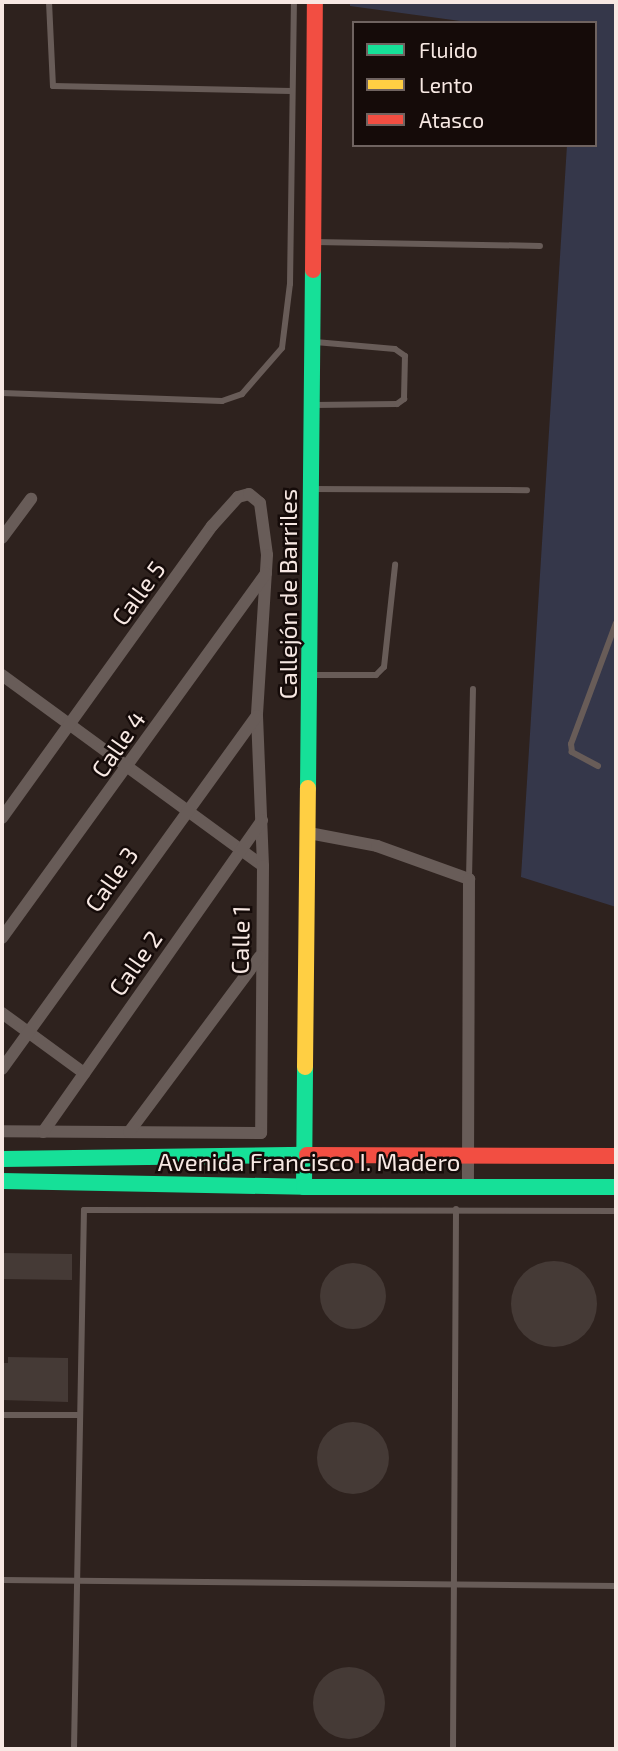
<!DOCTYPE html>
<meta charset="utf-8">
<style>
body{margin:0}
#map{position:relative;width:618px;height:1751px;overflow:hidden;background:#2e221e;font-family:"Exo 2",sans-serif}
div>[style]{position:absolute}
.green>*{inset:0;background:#35374a}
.building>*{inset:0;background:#453a36}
.round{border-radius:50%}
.lane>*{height:6px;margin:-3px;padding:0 3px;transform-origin:3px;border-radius:3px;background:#685c58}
.street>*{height:12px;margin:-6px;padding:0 6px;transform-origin:6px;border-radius:6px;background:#685c58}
.fast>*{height:16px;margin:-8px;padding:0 8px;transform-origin:8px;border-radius:8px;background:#16e098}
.slow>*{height:16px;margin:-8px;padding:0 8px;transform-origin:8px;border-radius:8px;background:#ffcf43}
.jam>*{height:16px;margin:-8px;padding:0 8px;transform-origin:8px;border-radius:8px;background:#f24e42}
span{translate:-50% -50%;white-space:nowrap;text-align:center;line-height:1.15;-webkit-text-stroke:5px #150b09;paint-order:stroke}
.street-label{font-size:24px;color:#f7e8e3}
.frame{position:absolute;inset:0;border:4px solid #f7e8e3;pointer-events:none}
.legend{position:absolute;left:352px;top:21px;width:245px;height:126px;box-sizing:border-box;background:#150b09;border:2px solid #6f6360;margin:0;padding:9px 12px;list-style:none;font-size:21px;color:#f7e8e3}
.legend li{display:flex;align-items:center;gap:14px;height:35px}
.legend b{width:35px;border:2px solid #6f6360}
</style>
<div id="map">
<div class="green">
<i style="clip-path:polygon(350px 2px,616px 2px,616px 907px,521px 877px,567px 145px,595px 145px,595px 23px,475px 23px,350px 6px)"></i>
</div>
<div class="building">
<i style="clip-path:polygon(2px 1253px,72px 1254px,72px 1280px,2px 1279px)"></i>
<i class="round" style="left:511px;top:1261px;width:86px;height:86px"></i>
<i class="round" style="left:320px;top:1263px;width:66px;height:66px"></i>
<i style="clip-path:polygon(8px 1357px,68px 1358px,68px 1402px,2px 1400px,2px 1363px,8px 1363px)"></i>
<i class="round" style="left:317px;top:1422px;width:72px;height:72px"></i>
<i class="round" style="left:313px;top:1667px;width:72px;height:72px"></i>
</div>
<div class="lane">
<i style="left:49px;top:2px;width:84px;rotate:87.3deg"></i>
<i style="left:53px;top:86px;width:238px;rotate:1.2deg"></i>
<i style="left:315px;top:242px;width:225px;rotate:1deg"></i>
<i style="left:2px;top:393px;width:220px;rotate:2.1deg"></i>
<i style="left:222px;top:401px;width:21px;rotate:-19deg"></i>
<i style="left:242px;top:394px;width:61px;rotate:-49deg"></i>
<i style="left:282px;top:348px;width:64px;rotate:-82.9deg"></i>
<i style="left:290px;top:284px;width:282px;rotate:-89.2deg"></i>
<i style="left:314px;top:405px;width:83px;rotate:-0.7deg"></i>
<i style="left:397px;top:404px;width:9px;rotate:-36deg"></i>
<i style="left:404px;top:399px;width:43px;rotate:-88.7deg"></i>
<i style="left:405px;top:356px;width:12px;rotate:-145deg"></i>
<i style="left:395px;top:349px;width:80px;rotate:-175deg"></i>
<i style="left:312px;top:489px;width:215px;rotate:0.3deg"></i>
<i style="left:312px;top:675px;width:64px"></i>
<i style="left:376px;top:675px;width:11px;rotate:-45deg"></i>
<i style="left:384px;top:667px;width:103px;rotate:-83.8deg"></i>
<i style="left:598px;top:766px;width:30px;rotate:-152deg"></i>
<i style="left:572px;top:752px;width:8px;rotate:-97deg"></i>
<i style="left:571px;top:744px;width:129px;rotate:-69.6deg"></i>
<i style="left:469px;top:879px;width:190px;rotate:-88.8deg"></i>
<i style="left:2px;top:1415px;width:77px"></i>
<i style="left:2px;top:1580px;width:614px;rotate:0.56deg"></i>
<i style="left:74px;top:1749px;width:539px;rotate:-88.94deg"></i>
<i style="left:84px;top:1210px;width:532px;rotate:0.11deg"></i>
<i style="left:453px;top:1749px;width:540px;rotate:-89.68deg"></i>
</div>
<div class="street">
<i style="left:2px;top:538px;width:49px;rotate:-53.4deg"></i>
<i style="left:2px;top:675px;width:323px;rotate:36.2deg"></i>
<i style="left:2px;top:818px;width:360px;rotate:-54.3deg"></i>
<i style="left:212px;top:526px;width:39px;rotate:-48deg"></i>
<i style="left:238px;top:497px;width:11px;rotate:-15deg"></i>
<i style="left:249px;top:494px;width:14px;rotate:39deg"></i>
<i style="left:260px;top:503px;width:52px;rotate:82.3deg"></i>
<i style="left:267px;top:555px;width:161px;rotate:93.6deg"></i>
<i style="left:257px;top:716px;width:150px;rotate:87.7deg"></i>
<i style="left:263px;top:866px;width:267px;rotate:90.4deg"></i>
<i style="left:261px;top:1133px;width:259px;rotate:-179.6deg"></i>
<i style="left:309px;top:833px;width:69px;rotate:10.8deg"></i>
<i style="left:377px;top:846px;width:98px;rotate:19.7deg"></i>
<i style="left:469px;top:879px;width:307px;rotate:90.2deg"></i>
<i style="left:2px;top:938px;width:450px;rotate:-54.1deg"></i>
<i style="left:2px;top:1013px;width:102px;rotate:36.2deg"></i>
<i style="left:2px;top:1069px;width:435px;rotate:-54.2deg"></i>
<i style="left:43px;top:1132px;width:381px;rotate:-54.9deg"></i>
<i style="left:129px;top:1132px;width:219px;rotate:-53.3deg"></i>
</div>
<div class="fast">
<i style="left:308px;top:788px;width:518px;rotate:-89.45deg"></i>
<i style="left:2px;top:1159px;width:305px;rotate:-0.8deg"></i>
<i style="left:2px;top:1181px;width:302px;rotate:1.1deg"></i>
<i style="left:304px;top:1187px;width:120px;rotate:-89.5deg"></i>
<i style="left:304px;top:1187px;width:312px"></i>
</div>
<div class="slow">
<i style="left:305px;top:1067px;width:279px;rotate:-89.4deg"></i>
</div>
<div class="jam">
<i style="left:313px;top:270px;width:268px;rotate:-89.6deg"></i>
<i style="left:307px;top:1155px;width:309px;rotate:0.2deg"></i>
</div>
<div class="street-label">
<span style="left:138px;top:593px;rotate:-54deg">Calle 5</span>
<span style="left:288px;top:594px;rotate:-90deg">Callejón de Barriles</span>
<span style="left:118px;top:744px;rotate:-55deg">Calle 4</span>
<span style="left:111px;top:879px;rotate:-55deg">Calle 3</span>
<span style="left:240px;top:940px;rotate:-89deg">Calle 1</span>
<span style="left:135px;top:963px;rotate:-55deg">Calle 2</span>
<span style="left:309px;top:1162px">Avenida Francisco I. Madero</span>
</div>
<div class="frame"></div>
<ul class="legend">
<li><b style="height:9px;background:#16e098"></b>Fluido</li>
<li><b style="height:9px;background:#ffcf43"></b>Lento</li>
<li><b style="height:9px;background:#f24e42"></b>Atasco</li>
</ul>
</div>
